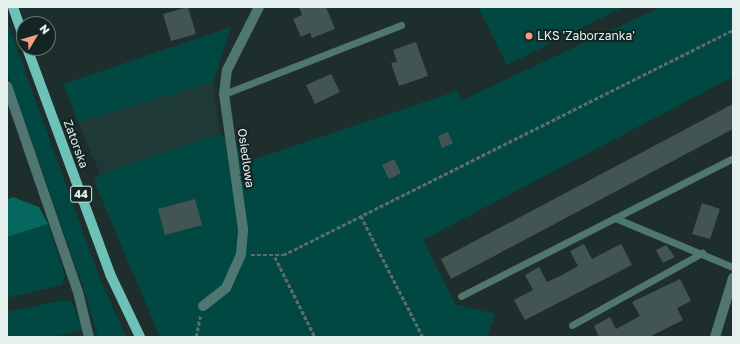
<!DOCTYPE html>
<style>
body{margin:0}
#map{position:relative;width:740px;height:344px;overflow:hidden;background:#1d2e2c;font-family:"Golos Text",sans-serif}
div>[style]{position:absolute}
.built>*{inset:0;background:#1f3936}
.green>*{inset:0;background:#014842}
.forest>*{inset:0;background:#05675e}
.building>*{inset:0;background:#435552}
.path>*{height:2.5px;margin-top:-1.25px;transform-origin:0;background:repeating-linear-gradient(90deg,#5e6d6b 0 4px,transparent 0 6px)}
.lane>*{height:7px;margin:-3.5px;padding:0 3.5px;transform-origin:3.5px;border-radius:3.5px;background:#4f7671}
.street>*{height:10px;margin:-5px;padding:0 5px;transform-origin:5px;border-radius:5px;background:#4f7671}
.primary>*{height:10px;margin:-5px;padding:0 5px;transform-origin:5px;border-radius:5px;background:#6dc2b7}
.dots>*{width:11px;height:11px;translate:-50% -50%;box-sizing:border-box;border:2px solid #142422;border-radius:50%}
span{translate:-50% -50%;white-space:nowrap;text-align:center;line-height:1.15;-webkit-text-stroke:4px #142422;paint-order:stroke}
.shield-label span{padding:1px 3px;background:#142422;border:1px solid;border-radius:3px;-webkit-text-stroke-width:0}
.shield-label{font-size:11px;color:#e5f0ee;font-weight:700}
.poi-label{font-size:12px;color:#e5f0ee}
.left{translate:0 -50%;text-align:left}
.street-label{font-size:12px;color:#e5f0ee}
.frame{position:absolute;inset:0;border:8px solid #e5f0ee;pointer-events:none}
.north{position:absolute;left:16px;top:16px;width:40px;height:40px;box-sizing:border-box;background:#142422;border:1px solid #687674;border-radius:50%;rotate:52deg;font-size:11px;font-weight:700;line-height:16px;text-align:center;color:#e5f0ee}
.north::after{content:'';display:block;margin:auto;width:14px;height:18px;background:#f49e88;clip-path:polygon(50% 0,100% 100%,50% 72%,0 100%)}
</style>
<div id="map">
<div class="built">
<i style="clip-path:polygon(213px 82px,220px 134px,100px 174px,78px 122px)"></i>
</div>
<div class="green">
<i style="clip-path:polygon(478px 7px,623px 7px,507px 65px)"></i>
<i style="clip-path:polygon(661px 7px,733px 7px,733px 77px,423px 240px,455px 304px,495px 314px,487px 337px,160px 337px,94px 181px,100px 174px,220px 134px,255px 159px,457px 91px,462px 100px)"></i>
<i style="clip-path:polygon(7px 21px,97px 271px,126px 337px,98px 337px,84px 290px,7px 71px)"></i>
<i style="clip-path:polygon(231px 27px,213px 82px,78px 122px,63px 84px)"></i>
<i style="clip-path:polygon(48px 224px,65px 275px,62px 285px,7px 298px,7px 237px)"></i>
<i style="clip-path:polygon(63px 300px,71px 301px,74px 306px,82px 330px,53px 337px,7px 337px,7px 312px)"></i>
</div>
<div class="forest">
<i style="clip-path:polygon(13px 197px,39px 207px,48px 224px,7px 237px,7px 200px)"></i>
</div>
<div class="building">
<i style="clip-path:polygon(188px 7px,196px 34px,171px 41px,163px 14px)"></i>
<i style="clip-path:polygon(299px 7px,326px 7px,335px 29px,312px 38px,310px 33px,301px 37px,293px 19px,302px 15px)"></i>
<i style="clip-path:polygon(416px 42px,428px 76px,399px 86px,391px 63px,397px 62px,393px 50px)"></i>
<i style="clip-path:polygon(331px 74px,340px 92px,315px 104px,306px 85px)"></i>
<i style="clip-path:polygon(733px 104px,733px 129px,451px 279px,441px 259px)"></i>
<i style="clip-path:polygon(448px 132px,453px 143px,442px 148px,438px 136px)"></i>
<i style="clip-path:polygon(394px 159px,401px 173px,389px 179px,382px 165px)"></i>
<i style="clip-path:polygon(195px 199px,202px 225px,165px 235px,158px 209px)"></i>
<i style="clip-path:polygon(702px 203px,720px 209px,710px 239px,692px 234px)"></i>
<i style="clip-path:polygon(584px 244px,592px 259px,621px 244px,632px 265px,525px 320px,514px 300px,533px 290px,525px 275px,539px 267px,547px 282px,562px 275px,578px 266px,570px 251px)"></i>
<i style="clip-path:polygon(666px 245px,675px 257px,663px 263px,656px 250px)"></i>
<i style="clip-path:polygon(680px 279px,691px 301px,677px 308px,683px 320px,649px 337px,599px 337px,594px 326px,610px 317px,616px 329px,640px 316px,632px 302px)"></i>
</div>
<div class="path">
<i style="left:361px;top:216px;width:136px;rotate:62.9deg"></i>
<i style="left:251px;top:255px;width:32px"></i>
<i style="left:283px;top:255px;width:503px;rotate:-26.57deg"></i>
<i style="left:275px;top:257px;width:89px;rotate:63.4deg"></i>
<i style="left:196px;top:337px;width:21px;rotate:-79deg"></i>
</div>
<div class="lane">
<i style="left:224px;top:94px;width:190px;rotate:-21.3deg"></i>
<i style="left:615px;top:218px;width:128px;rotate:22.6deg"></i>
<i style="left:461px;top:296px;width:305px;rotate:-26.9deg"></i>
<i style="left:572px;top:325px;width:149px;rotate:-29deg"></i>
</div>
<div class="street">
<i style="left:7px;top:86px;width:218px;rotate:71deg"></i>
<i style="left:78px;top:292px;width:46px;rotate:76.3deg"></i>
<i style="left:203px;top:306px;width:29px;rotate:-38deg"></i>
<i style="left:226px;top:288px;width:37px;rotate:-66deg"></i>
<i style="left:241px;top:254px;width:25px;rotate:-85deg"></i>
<i style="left:243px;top:229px;width:136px;rotate:-98deg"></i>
<i style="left:224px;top:94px;width:24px;rotate:-83deg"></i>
<i style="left:227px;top:70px;width:71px;rotate:-63.1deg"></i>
<i style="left:715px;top:337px;width:62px;rotate:-73deg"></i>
</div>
<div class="primary">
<i style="left:13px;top:7px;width:34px;rotate:71deg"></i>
<i style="left:27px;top:48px;width:241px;rotate:69.8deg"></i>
<i style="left:110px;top:274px;width:70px;rotate:64.5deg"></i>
</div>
<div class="dots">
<i style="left:529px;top:36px;background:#f49e88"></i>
</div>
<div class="shield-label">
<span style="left:81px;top:194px">44</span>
</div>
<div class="poi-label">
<span class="left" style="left:537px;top:36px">LKS 'Zaborzanka'</span>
</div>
<div class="street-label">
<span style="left:76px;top:144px;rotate:70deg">Zatorska</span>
<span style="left:246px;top:158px;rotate:82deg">Osiedlowa</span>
</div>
<div class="frame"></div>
<div class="north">N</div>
</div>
